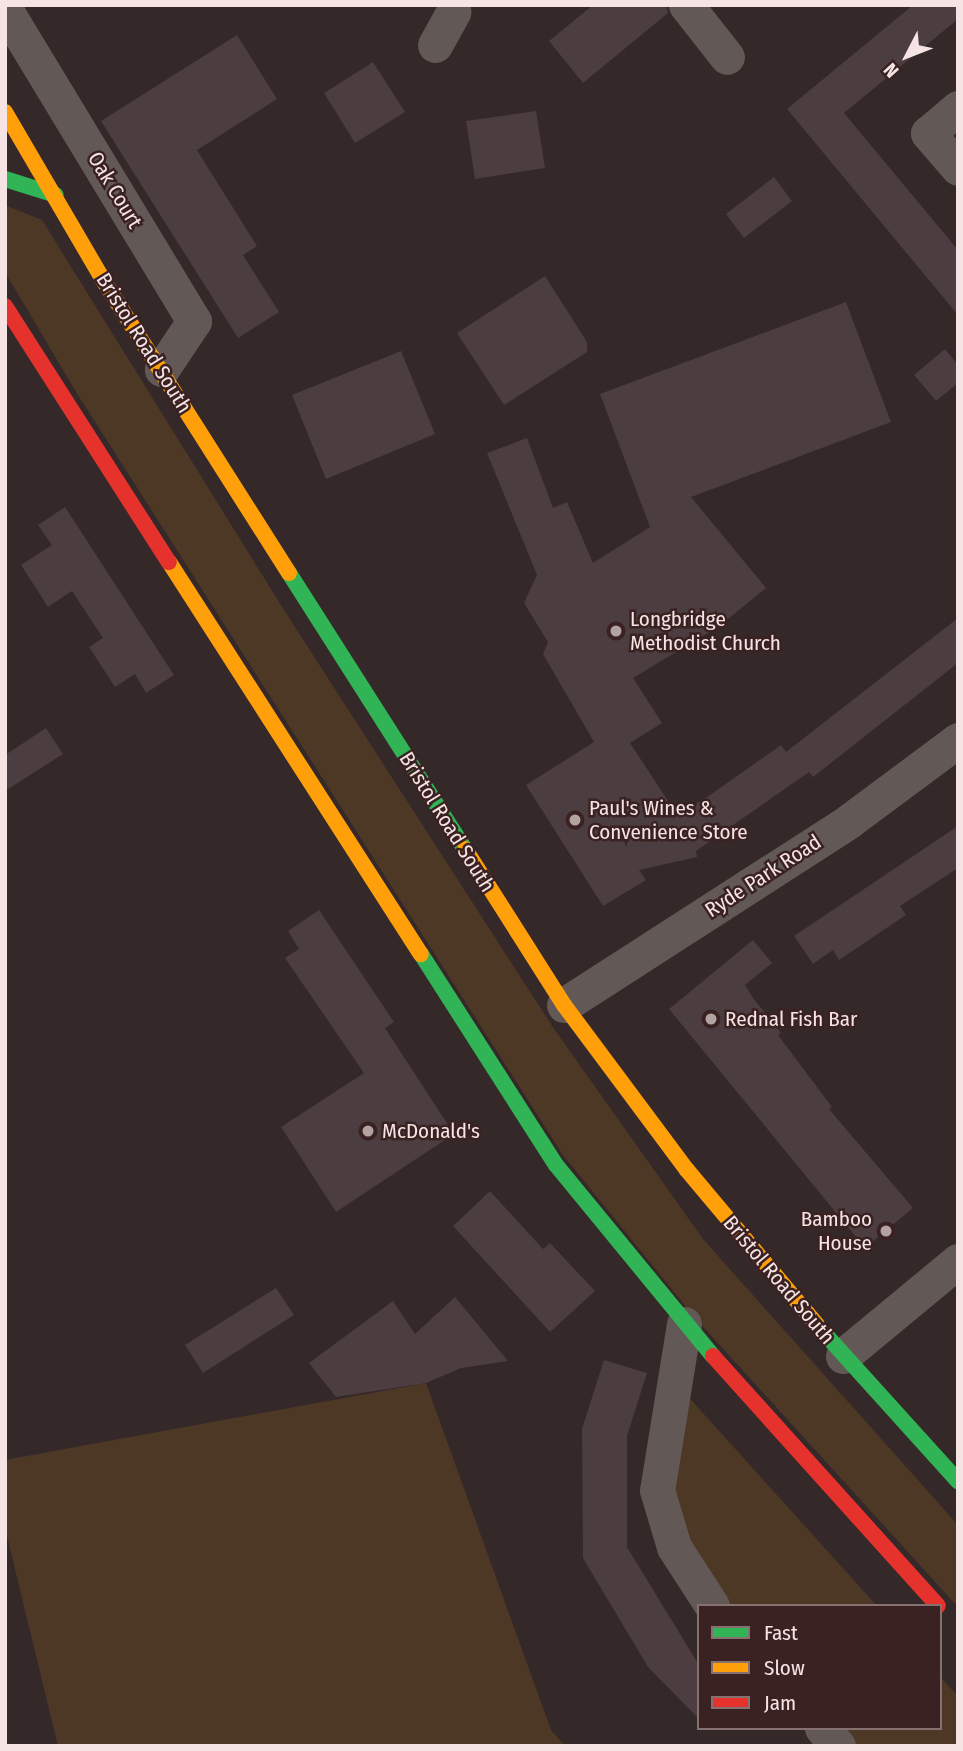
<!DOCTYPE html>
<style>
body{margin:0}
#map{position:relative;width:963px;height:1751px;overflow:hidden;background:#352828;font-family:"Fira Sans Condensed",sans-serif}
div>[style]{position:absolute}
.green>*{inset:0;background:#4d3826}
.building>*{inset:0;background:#4b3d40}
.street>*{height:35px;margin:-17.5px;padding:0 17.5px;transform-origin:17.5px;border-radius:17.5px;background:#625956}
.fast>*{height:16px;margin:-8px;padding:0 8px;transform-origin:8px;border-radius:8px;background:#30b455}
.slow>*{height:16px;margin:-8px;padding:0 8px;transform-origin:8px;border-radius:8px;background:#ff9f0a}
.jam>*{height:16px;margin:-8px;padding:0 8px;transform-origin:8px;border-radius:8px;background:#e5322d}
.dots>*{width:19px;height:19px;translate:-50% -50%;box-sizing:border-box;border:4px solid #3b2222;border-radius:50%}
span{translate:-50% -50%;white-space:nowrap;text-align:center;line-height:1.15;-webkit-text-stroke:5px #3b2222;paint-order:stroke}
.street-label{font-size:21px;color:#f6e4e4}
.poi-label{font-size:21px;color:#f6e4e4}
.left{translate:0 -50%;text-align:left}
.right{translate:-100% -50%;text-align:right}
.frame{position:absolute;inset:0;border:7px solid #f6e4e4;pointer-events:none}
.legend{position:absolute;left:697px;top:1604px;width:245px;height:126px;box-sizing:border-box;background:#3b2222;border:2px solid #867070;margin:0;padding:9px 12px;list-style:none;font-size:21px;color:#f6e4e4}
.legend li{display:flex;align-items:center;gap:14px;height:35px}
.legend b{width:35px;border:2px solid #867070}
.north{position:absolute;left:872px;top:21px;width:70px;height:70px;-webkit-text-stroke:5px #3b2222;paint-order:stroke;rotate:228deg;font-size:19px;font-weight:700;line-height:28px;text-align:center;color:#f6e4e4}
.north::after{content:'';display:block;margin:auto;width:24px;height:32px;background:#f6e4e4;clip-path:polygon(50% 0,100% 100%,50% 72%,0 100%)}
</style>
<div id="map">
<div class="green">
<i style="clip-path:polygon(5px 205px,42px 220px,284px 610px,552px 1026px,703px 1239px,958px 1525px,958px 1607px,696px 1319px,563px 1155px,76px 392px,5px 272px)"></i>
<i style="clip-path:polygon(426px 1383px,551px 1730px,565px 1746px,58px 1746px,5px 1528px,5px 1460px)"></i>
<i style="clip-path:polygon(685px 1393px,877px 1606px,722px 1606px,682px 1541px,668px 1485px)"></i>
<i style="clip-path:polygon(940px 1677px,958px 1696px,958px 1746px,852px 1746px,836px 1728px,940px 1728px)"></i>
</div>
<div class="building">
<i style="clip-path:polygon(593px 5px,666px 5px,668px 13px,583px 83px,549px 41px)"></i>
<i style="clip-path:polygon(913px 5px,958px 5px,958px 19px,844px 113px,958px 250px,958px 315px,787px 109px)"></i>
<i style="clip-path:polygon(237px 35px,277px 99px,197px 150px,257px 246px,243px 255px,279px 312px,238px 338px,101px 121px)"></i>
<i style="clip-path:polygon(373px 62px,405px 112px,355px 143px,324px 93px)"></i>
<i style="clip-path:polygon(536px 111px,545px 168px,475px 179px,466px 121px)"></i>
<i style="clip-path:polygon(774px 177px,792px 201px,744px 238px,726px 214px)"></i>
<i style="clip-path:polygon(545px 276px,587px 342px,587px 352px,504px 405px,457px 333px)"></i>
<i style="clip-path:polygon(846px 302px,891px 422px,691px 497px,766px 588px,718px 627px,633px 678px,662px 723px,630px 743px,676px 813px,703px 800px,781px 745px,786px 752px,958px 618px,958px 663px,813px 777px,809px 772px,696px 851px,697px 857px,639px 870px,646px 880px,603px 906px,526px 785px,594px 742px,543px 654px,548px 642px,524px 603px,537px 575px,487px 453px,527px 438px,553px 508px,567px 502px,593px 563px,650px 527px,600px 394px)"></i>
<i style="clip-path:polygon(945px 349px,958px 365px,958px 383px,936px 401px,914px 375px)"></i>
<i style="clip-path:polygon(401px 351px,435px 434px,326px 479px,292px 395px)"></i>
<i style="clip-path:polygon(65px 507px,174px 675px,146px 693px,135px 674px,115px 687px,89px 647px,103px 638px,72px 591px,48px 607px,21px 565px,52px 545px,38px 525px)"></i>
<i style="clip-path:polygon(46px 728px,63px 754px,5px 791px,5px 755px)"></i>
<i style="clip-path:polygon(958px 826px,958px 868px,900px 906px,906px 915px,839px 960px,833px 950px,813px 964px,794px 936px)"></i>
<i style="clip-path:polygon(319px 910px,394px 1022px,385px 1028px,454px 1134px,336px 1212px,281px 1127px,364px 1073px,285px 958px,299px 949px,288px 931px)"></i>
<i style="clip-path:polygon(753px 940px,772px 963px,745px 985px,753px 998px,781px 1033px,778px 1035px,832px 1107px,829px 1109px,913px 1208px,865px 1248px,669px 1009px)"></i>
<i style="clip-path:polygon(490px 1191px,543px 1249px,550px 1243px,595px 1291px,550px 1332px,453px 1226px)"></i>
<i style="clip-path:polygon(276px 1288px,294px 1315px,203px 1373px,185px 1345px)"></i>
<i style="clip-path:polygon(455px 1297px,508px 1361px,461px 1368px,426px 1383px,336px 1397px,309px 1363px,393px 1301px,415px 1334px)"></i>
<i style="clip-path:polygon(604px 1360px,647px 1373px,627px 1436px,627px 1547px,699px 1665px,699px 1719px,648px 1667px,583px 1558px,582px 1429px)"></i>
</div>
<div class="street">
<i style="left:686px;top:5px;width:66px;rotate:51.7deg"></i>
<i style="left:5px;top:9px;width:365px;rotate:58.8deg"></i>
<i style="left:194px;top:321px;width:58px;rotate:123.7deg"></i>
<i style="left:435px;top:45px;width:38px;rotate:-61deg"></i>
<i style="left:958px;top:108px;width:39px;rotate:140deg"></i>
<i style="left:928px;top:133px;width:46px;rotate:49.4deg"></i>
<i style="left:564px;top:1005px;width:339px;rotate:-32.8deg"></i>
<i style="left:849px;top:821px;width:136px;rotate:-36.6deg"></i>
<i style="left:684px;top:1324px;width:168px;rotate:99.2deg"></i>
<i style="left:657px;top:1490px;width:59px;rotate:73.4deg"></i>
<i style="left:674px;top:1547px;width:70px;rotate:57.2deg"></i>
<i style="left:843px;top:1356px;width:149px;rotate:-39.6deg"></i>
<i style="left:822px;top:1728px;width:24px;rotate:48deg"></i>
</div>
<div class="fast">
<i style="left:5px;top:179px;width:53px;rotate:17.4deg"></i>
<i style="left:289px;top:573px;width:327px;rotate:57.5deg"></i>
<i style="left:421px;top:954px;width:250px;rotate:57.4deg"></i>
<i style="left:556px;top:1165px;width:247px;rotate:50.6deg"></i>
<i style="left:816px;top:1324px;width:212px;rotate:47.9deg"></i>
</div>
<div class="slow">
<i style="left:5px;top:112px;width:194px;rotate:59.7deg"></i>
<i style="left:103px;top:280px;width:347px;rotate:57.6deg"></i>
<i style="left:169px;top:562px;width:466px;rotate:57.3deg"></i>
<i style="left:465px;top:849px;width:185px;rotate:57.6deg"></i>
<i style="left:564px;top:1005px;width:206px;rotate:53.3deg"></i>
<i style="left:687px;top:1170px;width:201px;rotate:50deg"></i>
</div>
<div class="jam">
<i style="left:5px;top:306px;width:304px;rotate:57.4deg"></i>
<i style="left:713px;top:1356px;width:336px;rotate:48deg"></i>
</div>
<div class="dots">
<i style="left:616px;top:631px;background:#b2a2a2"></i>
<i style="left:575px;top:820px;background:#b2a2a2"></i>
<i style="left:711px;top:1019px;background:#b2a2a2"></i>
<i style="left:368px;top:1131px;background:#b2a2a2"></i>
<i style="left:886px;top:1231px;background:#b2a2a2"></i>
</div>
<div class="street-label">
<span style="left:115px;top:190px;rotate:59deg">Oak Court</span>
<span style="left:144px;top:343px;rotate:58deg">Bristol Road South</span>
<span style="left:447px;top:822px;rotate:58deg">Bristol Road South</span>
<span style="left:763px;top:876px;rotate:-33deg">Ryde Park Road</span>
<span style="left:779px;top:1280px;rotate:50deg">Bristol Road South</span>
</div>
<div class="poi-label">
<span class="left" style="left:630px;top:631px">Longbridge<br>Methodist Church</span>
<span class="left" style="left:589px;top:820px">Paul's Wines &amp;<br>Convenience Store</span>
<span class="left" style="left:725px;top:1019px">Rednal Fish Bar</span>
<span class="left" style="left:382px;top:1131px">McDonald's</span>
<span class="right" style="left:872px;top:1231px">Bamboo<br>House</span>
</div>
<div class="frame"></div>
<ul class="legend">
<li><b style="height:9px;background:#30b455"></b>Fast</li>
<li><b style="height:9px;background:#ff9f0a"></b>Slow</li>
<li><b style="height:9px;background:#e5322d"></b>Jam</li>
</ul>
<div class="north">N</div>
</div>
